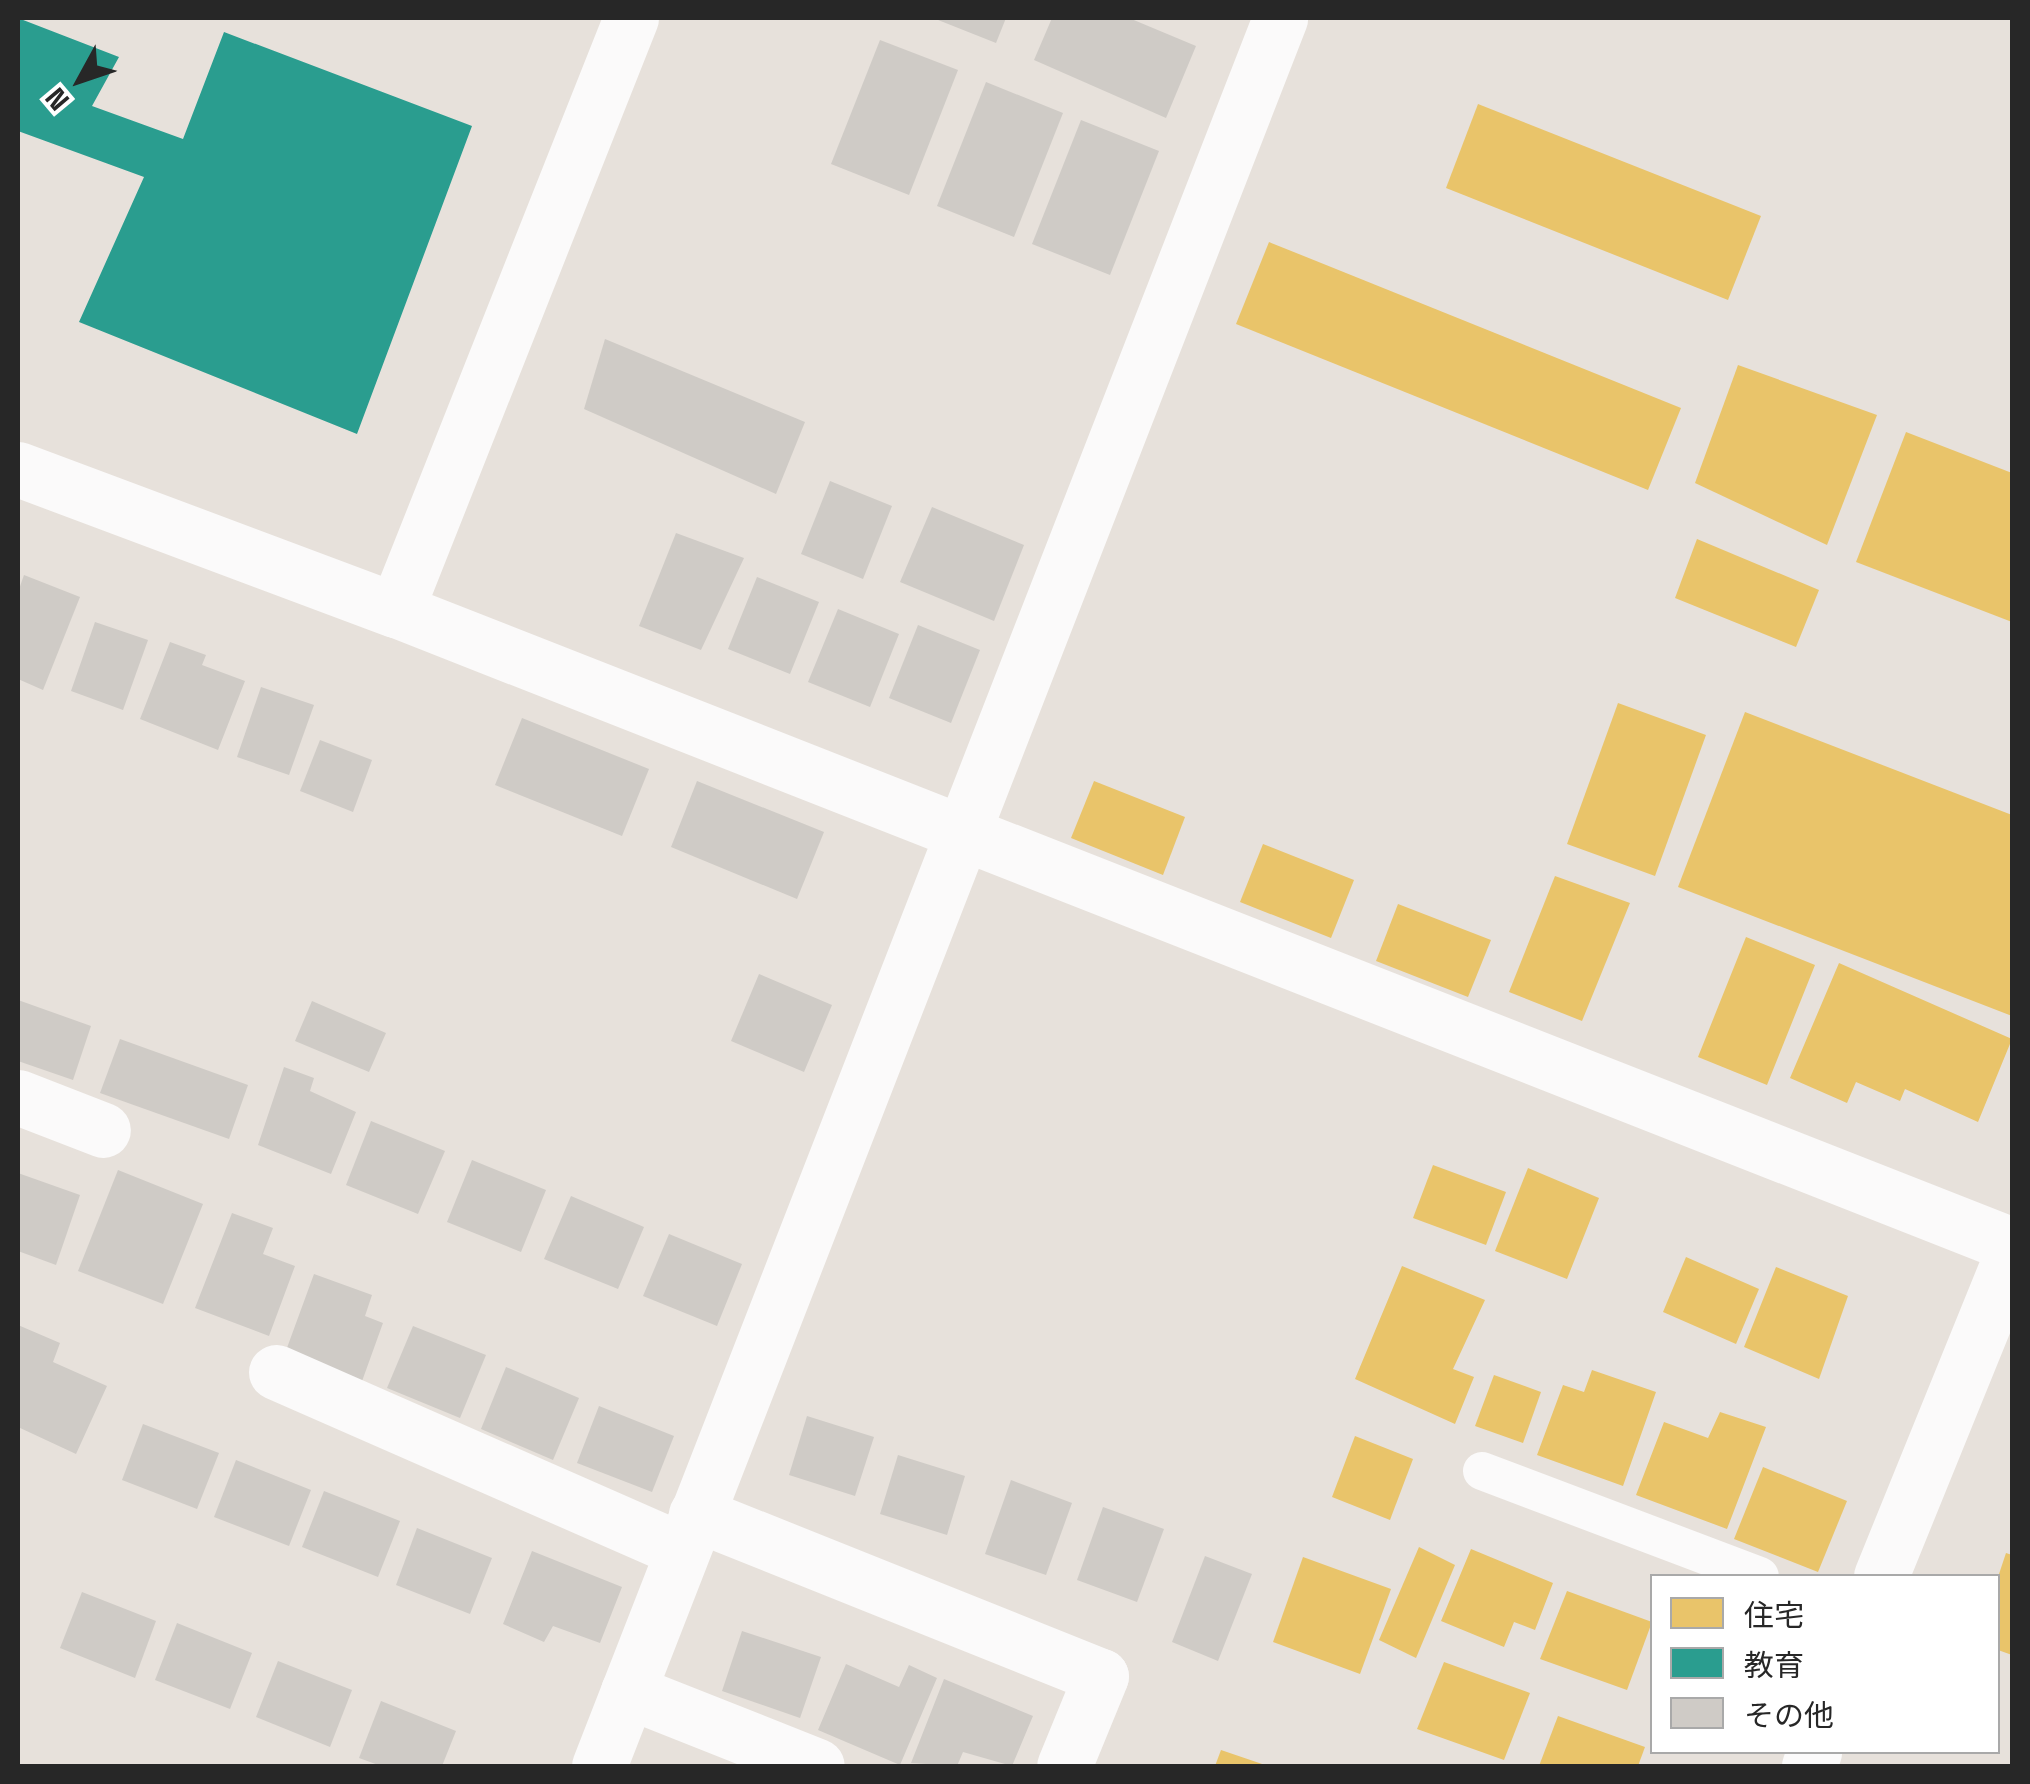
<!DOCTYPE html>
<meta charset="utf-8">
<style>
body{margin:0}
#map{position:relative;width:2030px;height:1784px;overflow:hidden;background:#e7e1db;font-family:"Space Grotesk","Noto Sans JP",sans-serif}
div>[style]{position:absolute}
.homes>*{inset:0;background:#e9c46a}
.schools>*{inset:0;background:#2a9d8f}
.building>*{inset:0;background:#cfcbc6}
.service>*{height:38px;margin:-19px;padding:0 19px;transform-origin:19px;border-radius:19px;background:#fbfafa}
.minor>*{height:55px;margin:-27.5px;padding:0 27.5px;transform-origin:27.5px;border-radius:27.5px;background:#fbfafa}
span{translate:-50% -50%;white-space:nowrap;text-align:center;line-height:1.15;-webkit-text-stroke:10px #fff;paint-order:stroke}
.frame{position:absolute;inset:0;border:20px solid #272727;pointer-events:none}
.legend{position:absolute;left:1650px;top:1574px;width:350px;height:180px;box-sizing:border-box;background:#fff;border:2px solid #a9a9a9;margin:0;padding:12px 18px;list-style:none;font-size:30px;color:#272727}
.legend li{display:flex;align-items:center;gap:20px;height:50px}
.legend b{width:50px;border:2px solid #a9a9a9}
.north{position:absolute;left:30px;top:30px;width:100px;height:100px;-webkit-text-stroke:8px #fff;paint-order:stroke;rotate:230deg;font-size:28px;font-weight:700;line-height:40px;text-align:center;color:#272727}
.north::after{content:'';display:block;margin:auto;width:35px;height:45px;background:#272727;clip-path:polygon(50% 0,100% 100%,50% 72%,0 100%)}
</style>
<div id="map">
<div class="homes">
<i style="clip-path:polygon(1478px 104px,1761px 216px,1728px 300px,1446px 188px)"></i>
<i style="clip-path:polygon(1269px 242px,1681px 408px,1648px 490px,1236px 324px)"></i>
<i style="clip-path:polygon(1738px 365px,1877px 415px,1827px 545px,1695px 483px)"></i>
<i style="clip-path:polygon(1906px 432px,2012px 473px,2012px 622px,1856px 562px)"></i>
<i style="clip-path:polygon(1697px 539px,1819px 590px,1796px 647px,1675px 598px)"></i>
<i style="clip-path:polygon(1618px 703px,1706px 735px,1655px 876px,1567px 844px)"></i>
<i style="clip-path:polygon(1745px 712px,2012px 815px,2012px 1016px,1678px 887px)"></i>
<i style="clip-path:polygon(1094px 781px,1185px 817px,1163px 875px,1071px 838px)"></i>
<i style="clip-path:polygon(1263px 844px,1354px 880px,1331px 938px,1240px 902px)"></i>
<i style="clip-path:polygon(1555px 876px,1630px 903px,1582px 1021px,1509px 992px)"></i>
<i style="clip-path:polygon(1398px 904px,1491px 940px,1468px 997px,1376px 961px)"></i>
<i style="clip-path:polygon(1746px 937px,1815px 965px,1767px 1085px,1698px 1057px)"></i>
<i style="clip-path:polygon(1839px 963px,2012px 1039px,1978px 1122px,1905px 1089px,1900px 1101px,1856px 1082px,1847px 1103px,1790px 1078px)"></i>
<i style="clip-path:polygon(1433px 1165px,1506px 1192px,1486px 1245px,1413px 1218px)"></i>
<i style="clip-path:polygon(1528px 1168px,1599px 1198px,1567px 1279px,1495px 1251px)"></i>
<i style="clip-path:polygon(1686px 1257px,1759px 1289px,1736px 1344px,1663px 1312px)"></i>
<i style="clip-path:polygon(1402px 1266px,1485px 1300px,1453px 1369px,1474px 1377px,1455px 1424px,1355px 1379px)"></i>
<i style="clip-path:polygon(1776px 1267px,1848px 1296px,1819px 1379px,1744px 1347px)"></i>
<i style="clip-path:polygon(1592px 1370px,1656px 1392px,1623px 1486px,1537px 1455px,1563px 1385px,1584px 1392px)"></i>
<i style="clip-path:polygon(1494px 1375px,1541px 1392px,1523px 1443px,1475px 1426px)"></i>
<i style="clip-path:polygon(1720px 1412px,1766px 1427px,1727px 1529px,1636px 1495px,1664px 1422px,1708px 1438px)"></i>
<i style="clip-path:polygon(1355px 1436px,1413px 1459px,1390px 1520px,1332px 1497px)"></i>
<i style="clip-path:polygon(1763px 1467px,1847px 1501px,1818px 1572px,1734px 1539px)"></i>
<i style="clip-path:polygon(1419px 1547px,1455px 1565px,1416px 1658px,1379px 1640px)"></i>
<i style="clip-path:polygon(1471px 1549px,1553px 1583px,1535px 1630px,1514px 1622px,1504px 1647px,1441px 1621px)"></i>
<i style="clip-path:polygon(2006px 1553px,2012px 1555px,2012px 1655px,1998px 1650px,1998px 1577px)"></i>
<i style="clip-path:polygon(1303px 1557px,1391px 1589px,1360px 1674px,1273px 1642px)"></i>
<i style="clip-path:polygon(1567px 1591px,1652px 1622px,1627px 1690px,1540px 1659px)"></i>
<i style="clip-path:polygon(1444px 1662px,1530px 1693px,1504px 1760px,1417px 1729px)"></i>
<i style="clip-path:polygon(1558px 1716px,1645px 1747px,1638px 1766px,1539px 1766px)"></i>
<i style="clip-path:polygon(1221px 1750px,1268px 1766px,1215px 1766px)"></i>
</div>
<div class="schools">
<i style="clip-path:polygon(18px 18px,119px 57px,92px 106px,183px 139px,224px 32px,472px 126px,357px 434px,79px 322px,144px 177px,18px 131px)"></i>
</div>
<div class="building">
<i style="clip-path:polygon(933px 18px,1006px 18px,996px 43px)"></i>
<i style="clip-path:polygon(1052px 18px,1129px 18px,1196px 46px,1166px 118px,1034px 60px)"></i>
<i style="clip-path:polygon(880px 40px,958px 70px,909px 195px,831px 164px)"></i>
<i style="clip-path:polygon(986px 82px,1063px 113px,1014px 237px,937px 206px)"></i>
<i style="clip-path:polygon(1081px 120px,1159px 151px,1110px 275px,1032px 244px)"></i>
<i style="clip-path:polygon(605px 339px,805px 422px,776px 494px,584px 409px)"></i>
<i style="clip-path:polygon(830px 481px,892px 506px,863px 579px,801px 554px)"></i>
<i style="clip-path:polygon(932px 507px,1024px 545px,994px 621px,900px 582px)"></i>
<i style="clip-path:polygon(676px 533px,744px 558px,701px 650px,639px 626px)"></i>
<i style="clip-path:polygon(24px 575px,80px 597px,43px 690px,18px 679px,18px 592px)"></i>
<i style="clip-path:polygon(757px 577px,819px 602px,790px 674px,728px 649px)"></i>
<i style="clip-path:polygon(838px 609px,899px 634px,870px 707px,808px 682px)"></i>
<i style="clip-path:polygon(95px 622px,148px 640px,123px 710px,71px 691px)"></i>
<i style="clip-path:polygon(918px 625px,980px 650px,951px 723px,889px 698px)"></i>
<i style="clip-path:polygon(170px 642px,206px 655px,202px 665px,245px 681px,218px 750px,140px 719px)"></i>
<i style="clip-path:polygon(261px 687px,314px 705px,289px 775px,237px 757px)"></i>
<i style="clip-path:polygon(522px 718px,649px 769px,622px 836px,495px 785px)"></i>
<i style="clip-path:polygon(320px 740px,372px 760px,353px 812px,300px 791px)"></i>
<i style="clip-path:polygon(697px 781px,824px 832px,797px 899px,671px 847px)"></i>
<i style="clip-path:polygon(759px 974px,832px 1005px,804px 1072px,731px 1041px)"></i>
<i style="clip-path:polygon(18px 1000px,91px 1026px,73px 1080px,18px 1061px)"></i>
<i style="clip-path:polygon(312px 1001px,386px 1033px,369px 1072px,295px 1041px)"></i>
<i style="clip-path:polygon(120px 1039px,248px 1085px,229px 1139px,100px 1093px)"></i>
<i style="clip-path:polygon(284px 1067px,314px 1078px,310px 1091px,356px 1112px,331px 1174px,258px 1145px)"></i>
<i style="clip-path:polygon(371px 1121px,445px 1151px,418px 1214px,346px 1185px)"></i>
<i style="clip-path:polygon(472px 1160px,546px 1190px,521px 1252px,447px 1222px)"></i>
<i style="clip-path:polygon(118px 1170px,203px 1204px,163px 1304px,78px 1271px)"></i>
<i style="clip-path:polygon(18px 1173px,80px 1195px,56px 1265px,18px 1251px)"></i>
<i style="clip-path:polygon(571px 1196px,644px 1227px,618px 1289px,544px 1259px)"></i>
<i style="clip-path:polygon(232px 1213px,273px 1228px,263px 1254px,295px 1266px,269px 1336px,195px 1308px)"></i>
<i style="clip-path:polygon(669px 1234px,742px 1264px,717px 1326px,643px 1296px)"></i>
<i style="clip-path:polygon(314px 1274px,372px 1295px,365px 1316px,383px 1323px,361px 1384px,284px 1356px)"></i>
<i style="clip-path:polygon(18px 1325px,60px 1343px,53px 1362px,107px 1386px,76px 1454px,18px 1427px)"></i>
<i style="clip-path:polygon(413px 1326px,486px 1355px,460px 1418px,387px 1388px)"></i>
<i style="clip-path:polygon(506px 1367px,579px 1398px,553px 1460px,481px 1429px)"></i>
<i style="clip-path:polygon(599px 1406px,674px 1436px,652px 1492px,577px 1463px)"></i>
<i style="clip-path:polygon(807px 1416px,874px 1437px,855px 1496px,789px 1475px)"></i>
<i style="clip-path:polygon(143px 1424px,219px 1453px,197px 1509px,122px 1480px)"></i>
<i style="clip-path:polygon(898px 1455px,965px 1476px,947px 1535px,880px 1514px)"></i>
<i style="clip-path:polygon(236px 1460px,311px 1490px,289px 1546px,214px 1517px)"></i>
<i style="clip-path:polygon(1011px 1480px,1072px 1503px,1046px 1575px,985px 1554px)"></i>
<i style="clip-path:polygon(324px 1491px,400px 1521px,378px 1577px,302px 1547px)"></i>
<i style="clip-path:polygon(1103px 1507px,1164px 1529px,1137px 1602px,1077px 1580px)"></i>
<i style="clip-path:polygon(417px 1528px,492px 1558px,470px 1614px,396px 1585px)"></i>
<i style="clip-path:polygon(532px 1551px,622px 1587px,600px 1643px,553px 1626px,544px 1642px,503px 1624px)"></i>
<i style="clip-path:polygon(1205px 1556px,1252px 1574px,1218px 1661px,1172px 1642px)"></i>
<i style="clip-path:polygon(82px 1592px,156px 1621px,135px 1678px,60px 1648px)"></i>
<i style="clip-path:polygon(177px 1623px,252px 1653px,230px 1709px,155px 1680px)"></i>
<i style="clip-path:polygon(742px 1631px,821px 1657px,800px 1718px,722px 1691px)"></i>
<i style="clip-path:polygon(278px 1661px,352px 1690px,330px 1747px,256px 1717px)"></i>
<i style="clip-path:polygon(846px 1664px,899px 1687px,909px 1665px,937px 1678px,900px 1765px,818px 1730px)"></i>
<i style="clip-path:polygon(944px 1679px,1033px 1716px,1012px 1766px,963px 1752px,957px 1766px,911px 1763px)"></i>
<i style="clip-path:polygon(381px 1701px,456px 1731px,442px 1766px,381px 1766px,359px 1758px)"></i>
</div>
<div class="service">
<i style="left:1482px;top:1471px;width:297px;rotate:20.7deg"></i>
</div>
<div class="minor">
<i style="left:18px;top:469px;width:403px;rotate:20.5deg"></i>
<i style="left:396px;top:610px;width:1736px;rotate:21.45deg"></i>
<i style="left:396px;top:610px;width:637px;rotate:-68.35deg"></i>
<i style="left:18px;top:1097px;width:91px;rotate:21.2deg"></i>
<i style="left:276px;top:1372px;width:442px;rotate:23.7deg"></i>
<i style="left:696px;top:1514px;width:436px;rotate:21.8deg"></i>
<i style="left:1101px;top:1676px;width:97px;rotate:112.3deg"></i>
<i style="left:1881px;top:1576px;width:349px;rotate:-67.9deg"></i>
<i style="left:628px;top:1691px;width:203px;rotate:21.6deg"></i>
<i style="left:599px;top:1766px;width:1876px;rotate:-68.71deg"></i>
<i style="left:1809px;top:1766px;width:15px;rotate:-70deg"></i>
</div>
<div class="frame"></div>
<ul class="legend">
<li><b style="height:28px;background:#e9c46a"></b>住宅</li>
<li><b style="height:28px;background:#2a9d8f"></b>教育</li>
<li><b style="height:28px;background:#cfcbc6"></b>その他</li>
</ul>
<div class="north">N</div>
</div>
